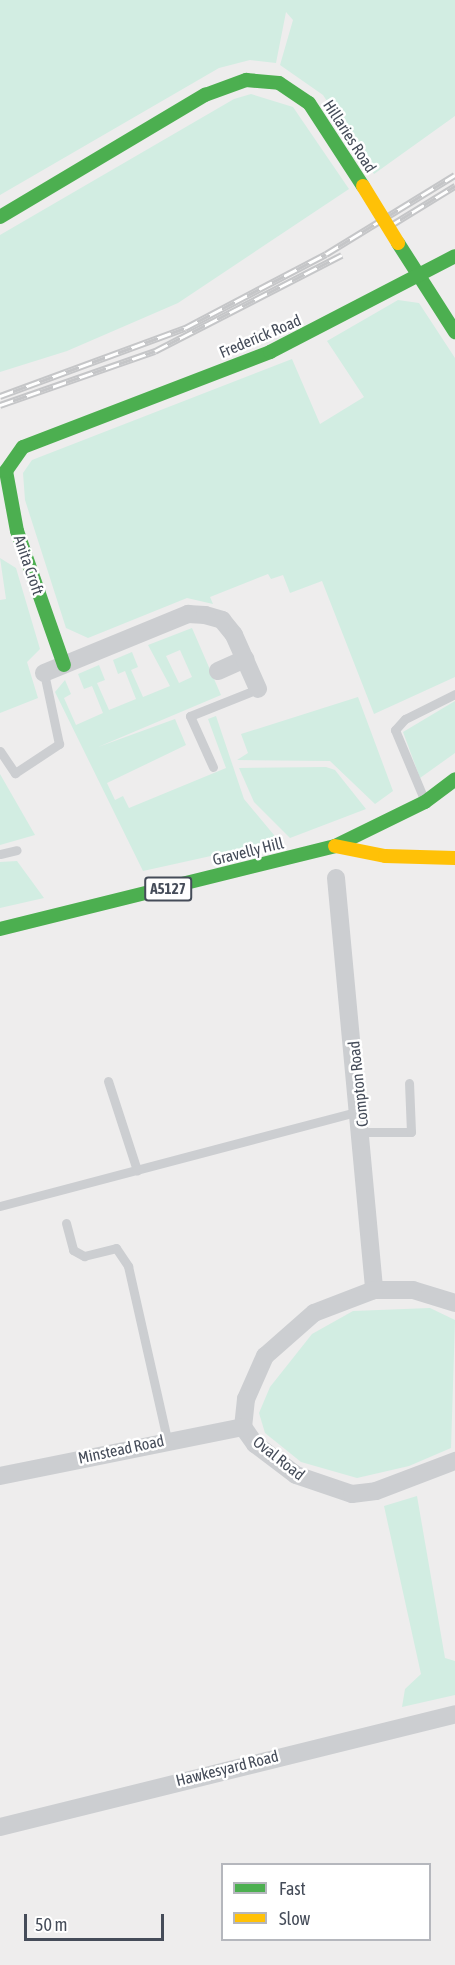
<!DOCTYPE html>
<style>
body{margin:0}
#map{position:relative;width:455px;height:1965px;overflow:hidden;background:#eeeded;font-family:"Asap Condensed",sans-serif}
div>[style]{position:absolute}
.green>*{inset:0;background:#d2ede2}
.lane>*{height:9px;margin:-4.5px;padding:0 4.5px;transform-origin:4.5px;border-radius:4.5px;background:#ccced1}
.street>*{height:18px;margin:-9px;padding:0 9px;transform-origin:9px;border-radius:9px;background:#ccced1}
.fast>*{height:14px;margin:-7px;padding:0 7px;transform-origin:7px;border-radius:7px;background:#4caf50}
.slow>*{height:14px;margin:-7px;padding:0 7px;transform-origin:7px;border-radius:7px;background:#ffc107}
.rail>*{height:7px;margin-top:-3.5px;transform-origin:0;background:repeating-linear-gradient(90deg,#fff 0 14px,#c5c6c8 0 28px);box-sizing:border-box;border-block:2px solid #c5c6c8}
.slow-bridge>*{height:14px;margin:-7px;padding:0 7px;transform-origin:7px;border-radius:7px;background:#ffc107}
span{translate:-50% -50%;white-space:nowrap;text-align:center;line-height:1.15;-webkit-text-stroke:5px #fff;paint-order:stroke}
.shield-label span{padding:2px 4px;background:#fff;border:2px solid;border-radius:4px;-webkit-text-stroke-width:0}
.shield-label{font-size:15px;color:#454c59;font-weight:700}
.street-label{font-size:16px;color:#454c59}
.legend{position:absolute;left:221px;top:1863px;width:210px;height:78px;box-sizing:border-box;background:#fff;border:2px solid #b5b7bd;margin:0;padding:8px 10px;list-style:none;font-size:18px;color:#454c59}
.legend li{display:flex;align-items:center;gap:12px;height:30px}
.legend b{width:30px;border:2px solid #b5b7bd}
.scale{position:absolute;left:24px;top:1914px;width:140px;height:27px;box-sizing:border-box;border:3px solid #454c59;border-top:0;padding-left:8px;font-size:18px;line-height:21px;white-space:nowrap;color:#454c59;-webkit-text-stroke:4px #fff;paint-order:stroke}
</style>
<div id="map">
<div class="green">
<i style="clip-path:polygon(0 0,455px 0,455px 116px,374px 174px,323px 95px,280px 65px,293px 20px,286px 12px,276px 63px,250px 60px,219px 68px,0 195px)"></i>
<i style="clip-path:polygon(251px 94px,293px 107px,349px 189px,178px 303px,67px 351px,0 372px,0 235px,234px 99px)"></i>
<i style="clip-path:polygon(398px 300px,419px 303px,455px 358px,455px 677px,374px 714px,322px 581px,290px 593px,283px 575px,271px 579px,268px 574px,210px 597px,213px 604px,187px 598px,88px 638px,66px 628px,25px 500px,23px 473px,32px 460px,292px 359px,320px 424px,364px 397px,327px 341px)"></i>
<i style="clip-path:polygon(0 558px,16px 568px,40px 649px,27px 662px,38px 698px,0 713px,0 600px,6px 599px)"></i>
<i style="clip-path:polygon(evenodd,192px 628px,221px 695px,98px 747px,175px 719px,186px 745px,107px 783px,115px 800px,123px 796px,129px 808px,226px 768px,208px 719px,216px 716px,244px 799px,279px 841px,143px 871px,55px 692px,65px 680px,71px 694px,64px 698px,76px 725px,103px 713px,92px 686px,84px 689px,78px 674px,99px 665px,105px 680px,97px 683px,109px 710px,136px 699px,125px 671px,118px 674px,113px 660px,132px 652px,138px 667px,131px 670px,143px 697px,170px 686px,148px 645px,192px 628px,180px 650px,192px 677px,179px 683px,166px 656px,180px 650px)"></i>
<i style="clip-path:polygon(358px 697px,393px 791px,375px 804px,330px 761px,237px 760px,248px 753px,241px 734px)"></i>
<i style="clip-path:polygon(455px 701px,455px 753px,420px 778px,403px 732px)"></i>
<i style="clip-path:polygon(326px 767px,335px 770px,366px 809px,290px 838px,254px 802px,239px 768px)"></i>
<i style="clip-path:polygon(0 774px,35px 835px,0 845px)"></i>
<i style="clip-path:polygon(17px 861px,44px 898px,0 908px,0 862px)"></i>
<i style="clip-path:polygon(430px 1308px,455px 1320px,451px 1448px,409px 1466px,357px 1478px,301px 1462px,265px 1433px,259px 1413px,270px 1387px,312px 1334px,353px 1311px)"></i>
<i style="clip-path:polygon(417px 1496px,445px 1658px,455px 1661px,455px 1695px,402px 1707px,405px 1689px,421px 1674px,384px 1506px)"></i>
</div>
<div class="lane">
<i style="left:0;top:751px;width:27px;rotate:56deg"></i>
<i style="left:15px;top:773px;width:53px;rotate:-33.4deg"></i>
<i style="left:59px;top:744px;width:73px;rotate:-101.9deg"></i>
<i style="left:213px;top:767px;width:56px;rotate:-114.3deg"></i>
<i style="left:190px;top:716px;width:73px;rotate:-21.7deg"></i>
<i style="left:424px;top:799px;width:75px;rotate:-112.8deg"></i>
<i style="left:395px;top:730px;width:15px;rotate:-48deg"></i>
<i style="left:405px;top:719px;width:56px;rotate:-26.6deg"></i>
<i style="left:0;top:854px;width:17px;rotate:-13deg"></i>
<i style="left:108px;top:1081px;width:94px;rotate:72deg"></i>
<i style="left:363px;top:1132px;width:48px"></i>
<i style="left:411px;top:1132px;width:49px;rotate:-92.3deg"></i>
<i style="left:0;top:1206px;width:371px;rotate:-14.8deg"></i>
<i style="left:66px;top:1223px;width:28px;rotate:75deg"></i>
<i style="left:73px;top:1250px;width:13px;rotate:29deg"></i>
<i style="left:84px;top:1256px;width:33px;rotate:-14deg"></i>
<i style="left:116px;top:1248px;width:22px;rotate:56deg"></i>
<i style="left:128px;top:1266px;width:177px;rotate:77.3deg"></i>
</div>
<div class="street">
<i style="left:218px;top:671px;width:30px;rotate:-24deg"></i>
<i style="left:44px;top:673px;width:156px;rotate:-22.3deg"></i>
<i style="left:188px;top:614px;width:17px;rotate:3deg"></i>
<i style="left:205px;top:615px;width:18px;rotate:16deg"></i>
<i style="left:222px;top:620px;width:19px;rotate:51deg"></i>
<i style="left:234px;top:635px;width:59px;rotate:66deg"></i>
<i style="left:336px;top:878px;width:414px;rotate:84.7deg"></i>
<i style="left:455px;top:1303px;width:44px;rotate:-162.8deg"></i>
<i style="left:413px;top:1290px;width:39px;rotate:180deg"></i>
<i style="left:374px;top:1290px;width:64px;rotate:159deg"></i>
<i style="left:314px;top:1313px;width:65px;rotate:138.7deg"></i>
<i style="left:265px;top:1356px;width:47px;rotate:113.8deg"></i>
<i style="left:246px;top:1399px;width:28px;rotate:96deg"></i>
<i style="left:243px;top:1427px;width:21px;rotate:55deg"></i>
<i style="left:255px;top:1444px;width:51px;rotate:37.1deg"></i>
<i style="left:296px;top:1475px;width:59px;rotate:18.7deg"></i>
<i style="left:352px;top:1494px;width:24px;rotate:-7deg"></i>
<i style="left:376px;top:1491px;width:85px;rotate:-20.8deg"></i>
<i style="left:0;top:1476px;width:248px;rotate:-11.4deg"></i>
<i style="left:0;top:1827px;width:469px;rotate:-13.9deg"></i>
</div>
<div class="fast">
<i style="left:0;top:217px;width:239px;rotate:-30.8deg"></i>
<i style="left:205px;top:95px;width:44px;rotate:-20.1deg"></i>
<i style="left:246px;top:80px;width:33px;rotate:5deg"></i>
<i style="left:279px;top:83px;width:36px;rotate:34deg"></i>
<i style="left:309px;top:103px;width:99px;rotate:57deg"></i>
<i style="left:398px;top:243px;width:106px;rotate:57.4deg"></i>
<i style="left:64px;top:665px;width:142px;rotate:-109.3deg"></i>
<i style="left:17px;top:531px;width:61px;rotate:-100.4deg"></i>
<i style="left:6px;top:471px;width:29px;rotate:-55deg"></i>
<i style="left:23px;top:447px;width:265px;rotate:-21deg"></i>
<i style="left:270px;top:352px;width:208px;rotate:-27.4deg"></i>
<i style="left:0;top:929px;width:345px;rotate:-13.9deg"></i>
<i style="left:335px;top:846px;width:100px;rotate:-26.1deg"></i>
<i style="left:425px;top:802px;width:38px;rotate:-37deg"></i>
</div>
<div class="slow">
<i style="left:335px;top:846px;width:51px;rotate:11.3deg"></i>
<i style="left:385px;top:856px;width:70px;rotate:1.6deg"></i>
</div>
<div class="rail">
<i style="left:388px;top:227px;width:79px;rotate:-31.5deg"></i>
<i style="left:0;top:396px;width:197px;rotate:-20.2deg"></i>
<i style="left:185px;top:328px;width:159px;rotate:-27.7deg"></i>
<i style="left:326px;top:254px;width:151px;rotate:-31.5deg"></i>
<i style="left:0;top:405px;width:164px;rotate:-19.2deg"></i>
<i style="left:155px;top:351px;width:210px;rotate:-27.2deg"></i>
</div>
<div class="slow-bridge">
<i style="left:363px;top:186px;width:67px;rotate:58.4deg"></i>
</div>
<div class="shield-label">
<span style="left:168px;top:889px">A5127</span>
</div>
<div class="street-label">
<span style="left:350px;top:136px;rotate:57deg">Hillaries Road</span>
<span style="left:260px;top:336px;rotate:-23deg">Frederick Road</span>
<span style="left:29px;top:565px;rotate:71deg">Anita Croft</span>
<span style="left:248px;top:851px;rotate:-14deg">Gravelly Hill</span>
<span style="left:358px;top:1084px;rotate:-96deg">Compton Road</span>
<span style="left:121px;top:1449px;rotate:-12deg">Minstead Road</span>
<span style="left:279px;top:1458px;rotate:38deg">Oval Road</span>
<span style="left:227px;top:1768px;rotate:-14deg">Hawkesyard Road</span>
</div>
<ul class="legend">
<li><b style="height:8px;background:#4caf50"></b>Fast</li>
<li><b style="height:8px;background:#ffc107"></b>Slow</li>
</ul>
<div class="scale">50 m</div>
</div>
